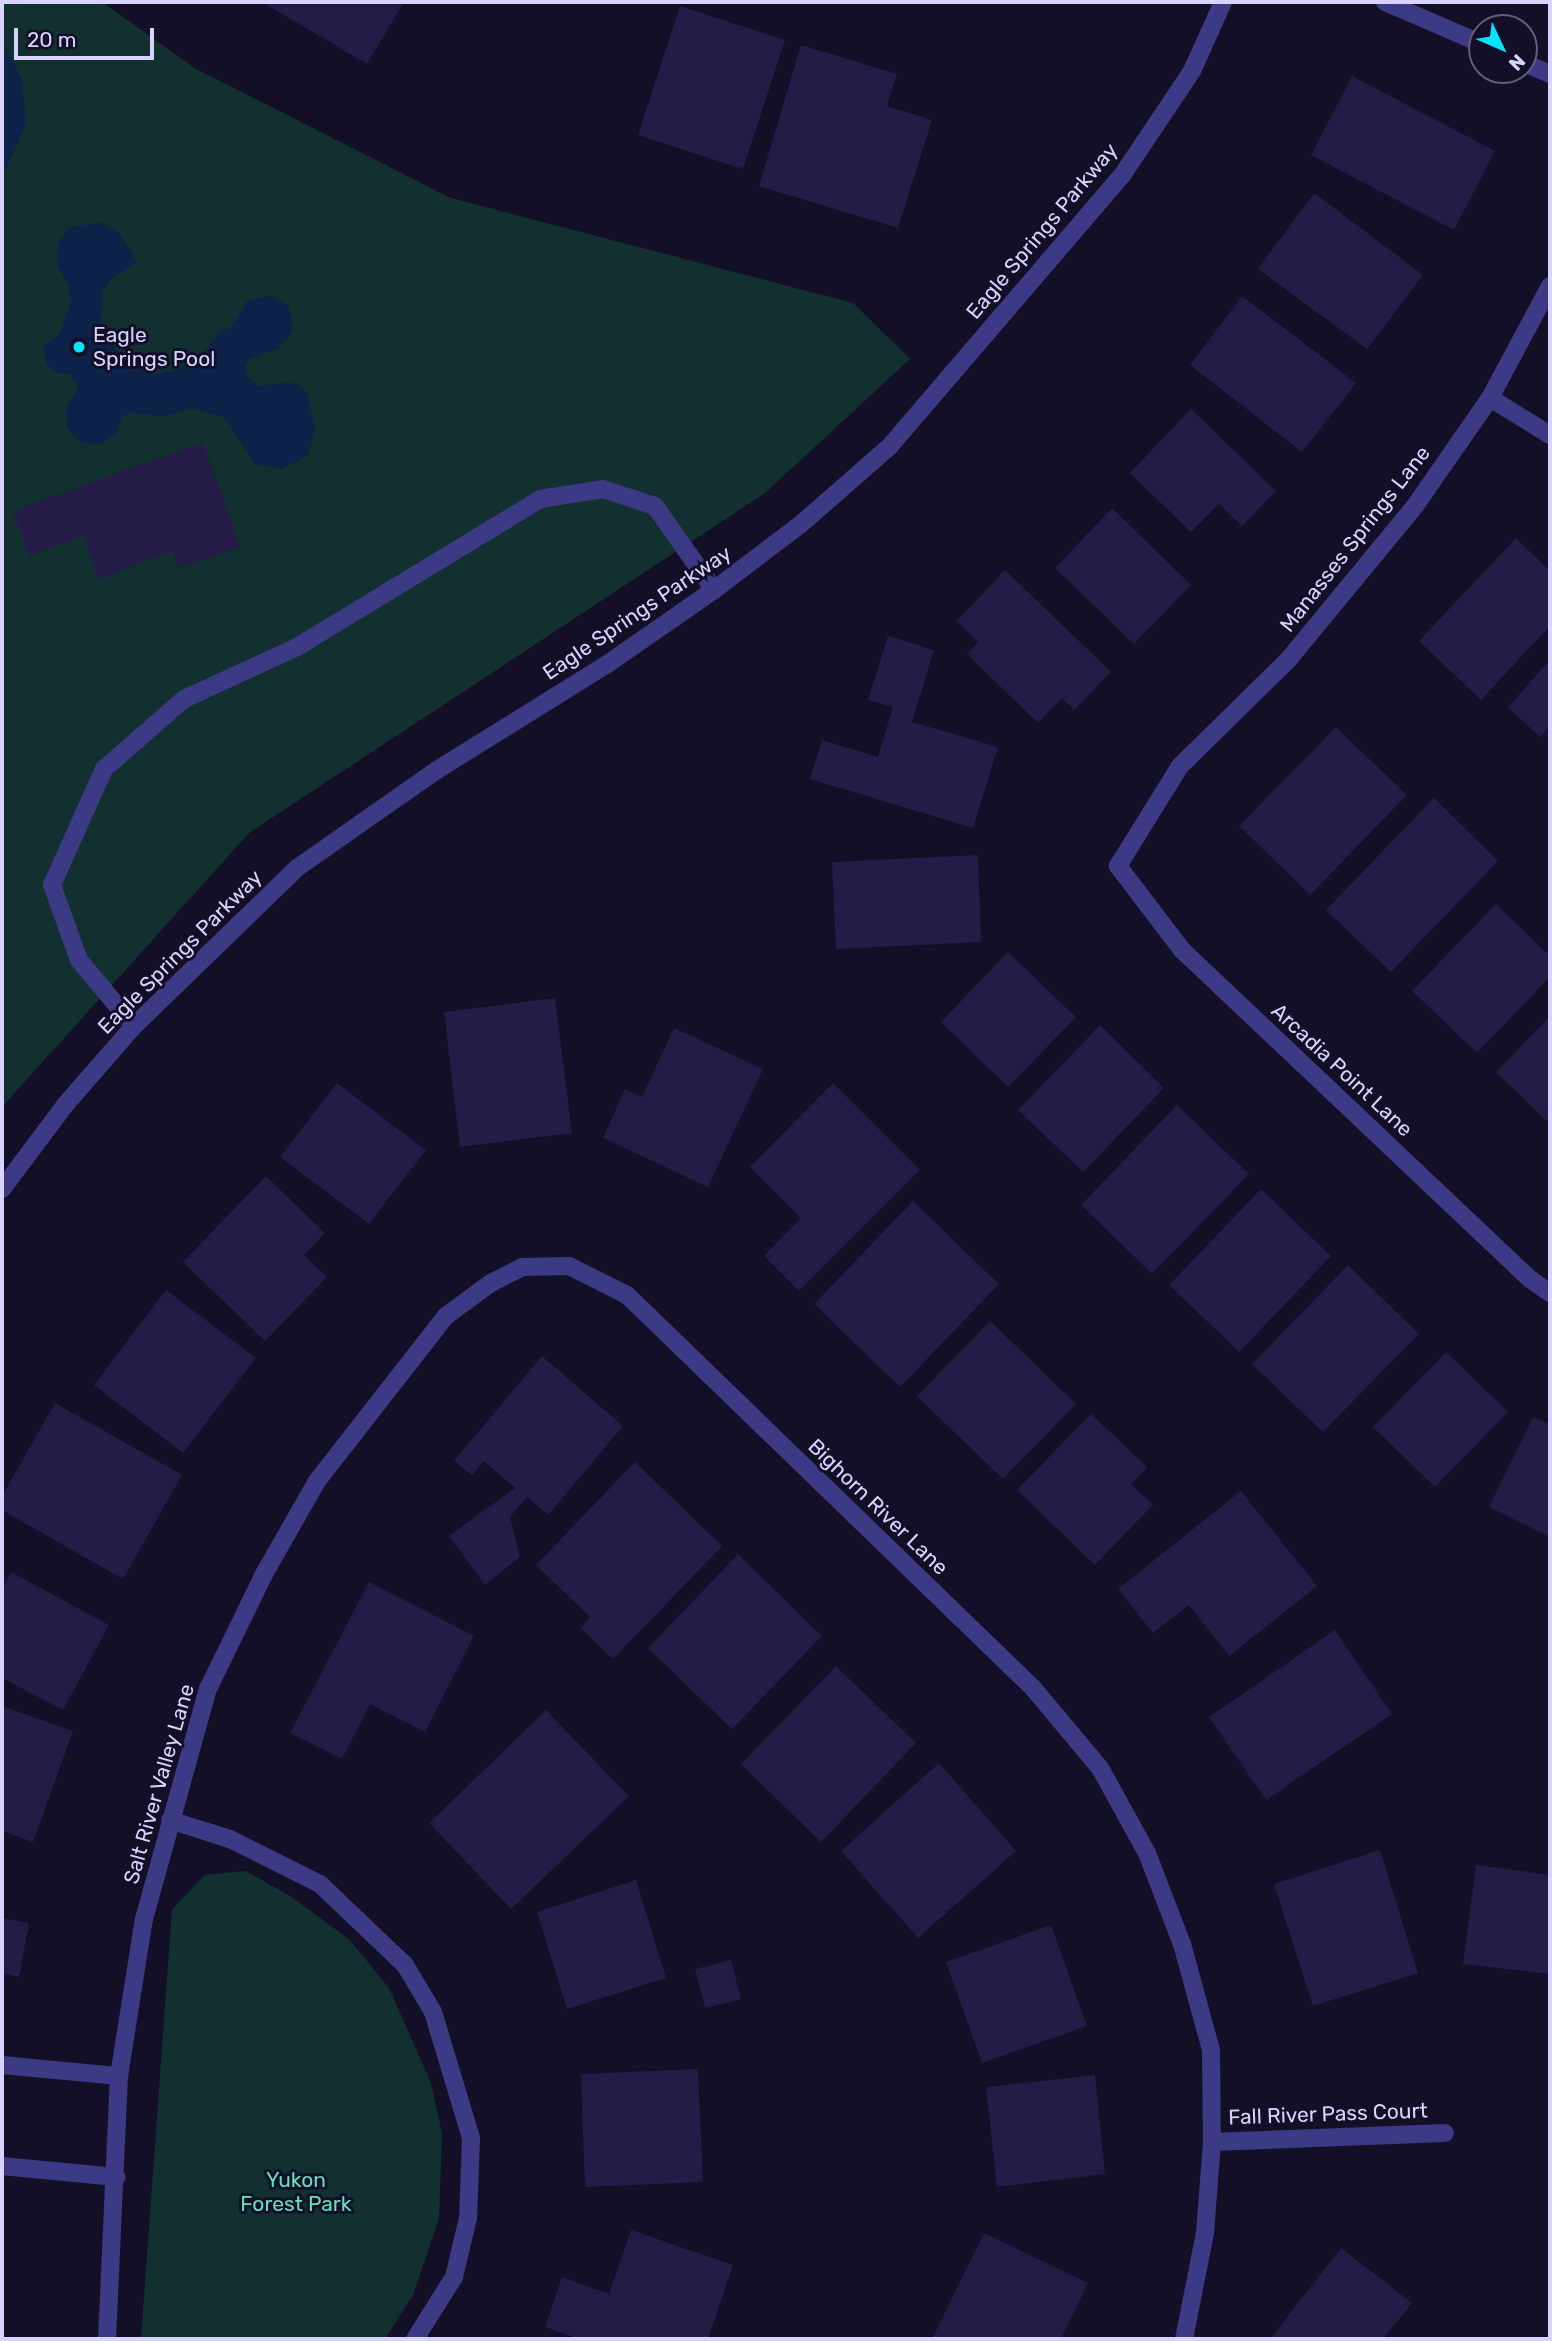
<!DOCTYPE html>
<style>
body{margin:0}
#map{position:relative;width:1552px;height:2341px;overflow:hidden;background:#130f26;font-family:Rubik,sans-serif}
div>[style]{position:absolute}
.green>*{inset:0;background:#12302f}
.water>*{inset:0;background:#0c2248}
.building>*{inset:0;background:#241b47}
.minor>*{height:18px;margin:-9px;padding:0 9px;transform-origin:9px;border-radius:9px;background:#3d3a85}
.dots>*{width:19px;height:19px;translate:-50% -50%;box-sizing:border-box;border:4px solid #130f26;border-radius:50%}
span{translate:-50% -50%;white-space:nowrap;text-align:center;line-height:1.15;-webkit-text-stroke:6px #130f26;paint-order:stroke}
.street-label{font-size:21px;color:#d9d4ff}
.poi-label{font-size:21px;color:#d9d4ff}
.left{translate:0 -50%;text-align:left}
.park-label{font-size:21px;color:#5fe0c0}
.frame{position:absolute;inset:0;border:4px solid #d9d4ff;pointer-events:none}
.north{position:absolute;left:1468px;top:14px;width:70px;height:70px;box-sizing:border-box;background:#130f26;border:2px solid #625e7d;border-radius:50%;rotate:134deg;font-size:19px;font-weight:700;line-height:28px;text-align:center;color:#d9d4ff}
.north::after{content:'';display:block;margin:auto;width:24px;height:32px;background:#00e5ff;clip-path:polygon(50% 0,100% 100%,50% 72%,0 100%)}
.scale{position:absolute;left:14px;top:28px;width:140px;height:32px;box-sizing:border-box;border:4px solid #d9d4ff;border-top:0;padding-left:9px;font-size:21px;line-height:24px;white-space:nowrap;color:#d9d4ff;-webkit-text-stroke:5px #130f26;paint-order:stroke}
</style>
<div id="map">
<div class="green">
<i style="clip-path:polygon(2px 2px,102px 2px,196px 69px,451px 198px,853px 303px,910px 359px,765px 493px,249px 833px,2px 1107px)"></i>
<i style="clip-path:polygon(246px 1871px,290px 1896px,350px 1940px,389px 1988px,431px 2083px,442px 2133px,439px 2218px,413px 2295px,385px 2339px,141px 2339px,172px 1909px,205px 1875px)"></i>
</div>
<div class="water">
<i style="clip-path:polygon(2px 40px,22px 79px,26px 124px,2px 177px)"></i>
<i style="clip-path:polygon(99px 222px,119px 233px,137px 263px,114px 277px,103px 290px,101px 333px,121px 354px,154px 375px,194px 366px,219px 333px,231px 327px,247px 301px,270px 296px,288px 305px,293px 327px,287px 339px,279px 348px,249px 359px,245px 368px,249px 378px,259px 386px,287px 382px,299px 385px,308px 395px,315px 432px,308px 455px,282px 469px,255px 464px,225px 418px,192px 408px,163px 417px,131px 412px,123px 416px,117px 433px,101px 444px,83px 443px,74px 436px,66px 427px,66px 410px,79px 386px,69px 374px,55px 372px,46px 363px,44px 345px,60px 334px,71px 302px,69px 287px,57px 265px,58px 244px,69px 228px)"></i>
</div>
<div class="building">
<i style="clip-path:polygon(262px 2px,404px 2px,367px 64px)"></i>
<i style="clip-path:polygon(680px 6px,785px 40px,743px 169px,638px 135px)"></i>
<i style="clip-path:polygon(801px 45px,897px 74px,887px 106px,932px 120px,898px 228px,759px 186px)"></i>
<i style="clip-path:polygon(1352px 76px,1495px 151px,1454px 230px,1311px 155px)"></i>
<i style="clip-path:polygon(1314px 193px,1423px 275px,1367px 349px,1258px 269px)"></i>
<i style="clip-path:polygon(1242px 296px,1356px 383px,1302px 452px,1190px 365px)"></i>
<i style="clip-path:polygon(1191px 409px,1276px 491px,1242px 526px,1219px 504px,1191px 532px,1130px 473px)"></i>
<i style="clip-path:polygon(203px 442px,240px 547px,179px 568px,173px 551px,98px 579px,84px 536px,29px 556px,13px 511px)"></i>
<i style="clip-path:polygon(1112px 508px,1191px 585px,1134px 644px,1055px 568px)"></i>
<i style="clip-path:polygon(1516px 538px,1550px 571px,1550px 626px,1481px 700px,1419px 641px)"></i>
<i style="clip-path:polygon(1005px 570px,1111px 672px,1074px 710px,1062px 698px,1038px 723px,967px 654px,978px 642px,957px 621px)"></i>
<i style="clip-path:polygon(888px 636px,934px 650px,912px 722px,998px 747px,973px 828px,810px 779px,822px 740px,878px 757px,893px 707px,868px 700px)"></i>
<i style="clip-path:polygon(1550px 660px,1550px 726px,1540px 737px,1508px 707px)"></i>
<i style="clip-path:polygon(1336px 727px,1407px 795px,1310px 895px,1239px 826px)"></i>
<i style="clip-path:polygon(1434px 798px,1498px 861px,1391px 972px,1326px 910px)"></i>
<i style="clip-path:polygon(978px 855px,981px 942px,836px 949px,832px 862px)"></i>
<i style="clip-path:polygon(1496px 904px,1550px 956px,1550px 977px,1477px 1053px,1412px 991px)"></i>
<i style="clip-path:polygon(1008px 952px,1076px 1017px,1008px 1087px,941px 1022px)"></i>
<i style="clip-path:polygon(555px 998px,572px 1133px,460px 1147px,444px 1012px)"></i>
<i style="clip-path:polygon(1550px 1016px,1550px 1124px,1496px 1072px)"></i>
<i style="clip-path:polygon(1100px 1025px,1164px 1088px,1083px 1172px,1018px 1110px)"></i>
<i style="clip-path:polygon(674px 1028px,763px 1069px,708px 1187px,603px 1138px,625px 1089px,642px 1097px)"></i>
<i style="clip-path:polygon(337px 1083px,426px 1150px,369px 1224px,280px 1157px)"></i>
<i style="clip-path:polygon(833px 1083px,920px 1170px,799px 1291px,764px 1256px,801px 1218px,750px 1167px)"></i>
<i style="clip-path:polygon(1177px 1105px,1249px 1174px,1152px 1274px,1081px 1205px)"></i>
<i style="clip-path:polygon(266px 1176px,325px 1233px,304px 1255px,327px 1277px,265px 1341px,183px 1262px)"></i>
<i style="clip-path:polygon(1261px 1189px,1331px 1256px,1239px 1352px,1169px 1285px)"></i>
<i style="clip-path:polygon(913px 1201px,999px 1284px,900px 1387px,814px 1304px)"></i>
<i style="clip-path:polygon(1348px 1265px,1419px 1334px,1323px 1432px,1252px 1364px)"></i>
<i style="clip-path:polygon(166px 1290px,256px 1358px,183px 1453px,94px 1385px)"></i>
<i style="clip-path:polygon(990px 1321px,1076px 1404px,1003px 1479px,917px 1396px)"></i>
<i style="clip-path:polygon(1446px 1352px,1508px 1412px,1435px 1487px,1373px 1427px)"></i>
<i style="clip-path:polygon(542px 1356px,623px 1426px,548px 1515px,527px 1497px,510px 1517px,520px 1557px,485px 1585px,449px 1536px,515px 1488px,484px 1461px,472px 1475px,454px 1461px)"></i>
<i style="clip-path:polygon(55px 1403px,182px 1475px,123px 1579px,2px 1510px,2px 1496px)"></i>
<i style="clip-path:polygon(1091px 1414px,1147px 1467px,1131px 1484px,1153px 1505px,1095px 1565px,1017px 1490px)"></i>
<i style="clip-path:polygon(1533px 1417px,1550px 1425px,1550px 1537px,1489px 1507px)"></i>
<i style="clip-path:polygon(635px 1462px,722px 1546px,613px 1659px,581px 1628px,590px 1617px,536px 1565px)"></i>
<i style="clip-path:polygon(1241px 1491px,1317px 1586px,1229px 1656px,1189px 1605px,1153px 1633px,1118px 1589px)"></i>
<i style="clip-path:polygon(738px 1554px,822px 1636px,732px 1729px,648px 1648px)"></i>
<i style="clip-path:polygon(11px 1572px,109px 1625px,63px 1710px,2px 1678px,2px 1590px)"></i>
<i style="clip-path:polygon(369px 1582px,474px 1636px,425px 1732px,370px 1704px,342px 1759px,290px 1733px)"></i>
<i style="clip-path:polygon(1335px 1630px,1392px 1714px,1266px 1800px,1209px 1717px)"></i>
<i style="clip-path:polygon(836px 1666px,916px 1743px,821px 1842px,741px 1764px)"></i>
<i style="clip-path:polygon(2px 1706px,73px 1731px,33px 1842px,2px 1831px)"></i>
<i style="clip-path:polygon(546px 1710px,629px 1796px,511px 1909px,429px 1823px)"></i>
<i style="clip-path:polygon(939px 1763px,1016px 1851px,918px 1938px,841px 1851px)"></i>
<i style="clip-path:polygon(1380px 1850px,1418px 1973px,1313px 2006px,1274px 1884px)"></i>
<i style="clip-path:polygon(1476px 1865px,1550px 1875px,1550px 1974px,1463px 1964px)"></i>
<i style="clip-path:polygon(636px 1880px,666px 1978px,567px 2009px,537px 1912px)"></i>
<i style="clip-path:polygon(2px 1918px,29px 1923px,19px 1977px,2px 1973px)"></i>
<i style="clip-path:polygon(1051px 1925px,1087px 2026px,982px 2063px,946px 1962px)"></i>
<i style="clip-path:polygon(731px 1960px,741px 1999px,705px 2008px,695px 1969px)"></i>
<i style="clip-path:polygon(698px 2069px,703px 2182px,585px 2187px,581px 2074px)"></i>
<i style="clip-path:polygon(1095px 2075px,1105px 2174px,997px 2187px,986px 2087px)"></i>
<i style="clip-path:polygon(631px 2230px,733px 2265px,708px 2339px,580px 2339px,545px 2327px,562px 2277px,609px 2294px)"></i>
<i style="clip-path:polygon(984px 2233px,1088px 2283px,1061px 2339px,932px 2339px)"></i>
<i style="clip-path:polygon(1341px 2248px,1412px 2303px,1383px 2339px,1270px 2339px)"></i>
</div>
<div class="minor">
<i style="left:1385px;top:2px;width:106px;rotate:23.4deg"></i>
<i style="left:1524px;top:63px;width:28px;rotate:23deg"></i>
<i style="left:1550px;top:286px;width:127px;rotate:118.2deg"></i>
<i style="left:1490px;top:398px;width:131px;rotate:124.8deg"></i>
<i style="left:1415px;top:506px;width:198px;rotate:129.5deg"></i>
<i style="left:1289px;top:659px;width:153px;rotate:135.5deg"></i>
<i style="left:1180px;top:766px;width:118px;rotate:121.8deg"></i>
<i style="left:1118px;top:866px;width:106px;rotate:52.7deg"></i>
<i style="left:1182px;top:950px;width:479px;rotate:43.4deg"></i>
<i style="left:1530px;top:1279px;width:24px;rotate:35deg"></i>
<i style="left:1490px;top:398px;width:70px;rotate:31.7deg"></i>
<i style="left:134px;top:1026px;width:86px;rotate:-129.8deg"></i>
<i style="left:79px;top:960px;width:80px;rotate:-109.8deg"></i>
<i style="left:52px;top:885px;width:127px;rotate:-65.9deg"></i>
<i style="left:104px;top:769px;width:106px;rotate:-41.2deg"></i>
<i style="left:184px;top:699px;width:124px;rotate:-24.7deg"></i>
<i style="left:297px;top:647px;width:285px;rotate:-31.3deg"></i>
<i style="left:540px;top:499px;width:64px;rotate:-9deg"></i>
<i style="left:603px;top:489px;width:55px;rotate:18.1deg"></i>
<i style="left:655px;top:506px;width:103px;rotate:54.9deg"></i>
<i style="left:2px;top:1189px;width:105px;rotate:-53.1deg"></i>
<i style="left:65px;top:1105px;width:105px;rotate:-48.9deg"></i>
<i style="left:134px;top:1026px;width:227px;rotate:-44.1deg"></i>
<i style="left:297px;top:868px;width:171px;rotate:-35deg"></i>
<i style="left:437px;top:770px;width:199px;rotate:-31.9deg"></i>
<i style="left:606px;top:665px;width:131px;rotate:-34.8deg"></i>
<i style="left:714px;top:590px;width:109px;rotate:-37.2deg"></i>
<i style="left:801px;top:524px;width:118px;rotate:-41.2deg"></i>
<i style="left:890px;top:446px;width:358px;rotate:-49.4deg"></i>
<i style="left:1123px;top:174px;width:124px;rotate:-56.2deg"></i>
<i style="left:1192px;top:71px;width:76px;rotate:-65.8deg"></i>
<i style="left:170px;top:1820px;width:63px;rotate:17.6deg"></i>
<i style="left:230px;top:1839px;width:101px;rotate:26.6deg"></i>
<i style="left:320px;top:1884px;width:117px;rotate:43.6deg"></i>
<i style="left:405px;top:1965px;width:55px;rotate:59.2deg"></i>
<i style="left:433px;top:2012px;width:132px;rotate:73.2deg"></i>
<i style="left:471px;top:2138px;width:80px;rotate:92.1deg"></i>
<i style="left:468px;top:2218px;width:61px;rotate:103.3deg"></i>
<i style="left:454px;top:2277px;width:73px;rotate:122.2deg"></i>
<i style="left:2px;top:2065px;width:118px;rotate:5.4deg"></i>
<i style="left:1212px;top:2142px;width:233px;rotate:-2.2deg"></i>
<i style="left:2px;top:2166px;width:115px;rotate:5.5deg"></i>
<i style="left:107px;top:2339px;width:263px;rotate:-87.4deg"></i>
<i style="left:119px;top:2076px;width:159px;rotate:-81deg"></i>
<i style="left:144px;top:1919px;width:239px;rotate:-74.5deg"></i>
<i style="left:208px;top:1689px;width:128px;rotate:-64deg"></i>
<i style="left:264px;top:1574px;width:107px;rotate:-60.3deg"></i>
<i style="left:317px;top:1481px;width:209px;rotate:-52deg"></i>
<i style="left:446px;top:1316px;width:56px;rotate:-36.3deg"></i>
<i style="left:491px;top:1283px;width:35px;rotate:-27deg"></i>
<i style="left:522px;top:1267px;width:47px;rotate:-1.2deg"></i>
<i style="left:569px;top:1266px;width:65px;rotate:26.6deg"></i>
<i style="left:627px;top:1295px;width:565px;rotate:44.07deg"></i>
<i style="left:1033px;top:1688px;width:104px;rotate:50.1deg"></i>
<i style="left:1100px;top:1768px;width:97px;rotate:61.1deg"></i>
<i style="left:1147px;top:1853px;width:97px;rotate:69deg"></i>
<i style="left:1182px;top:1944px;width:110px;rotate:74.7deg"></i>
<i style="left:1211px;top:2050px;width:92px;rotate:89.4deg"></i>
<i style="left:1212px;top:2142px;width:91px;rotate:94.4deg"></i>
<i style="left:1205px;top:2233px;width:108px;rotate:101.2deg"></i>
</div>
<div class="dots">
<i style="left:79px;top:347px;background:#00e5ff"></i>
</div>
<div class="street-label">
<span style="left:1042px;top:231px;rotate:-50deg">Eagle Springs Parkway</span>
<span style="left:1355px;top:539px;rotate:-52deg">Manasses Springs Lane</span>
<span style="left:637px;top:613px;rotate:-34deg">Eagle Springs Parkway</span>
<span style="left:180px;top:952px;rotate:-45deg">Eagle Springs Parkway</span>
<span style="left:1342px;top:1070px;rotate:43deg">Arcadia Point Lane</span>
<span style="left:878px;top:1507px;rotate:44deg">Bighorn River Lane</span>
<span style="left:159px;top:1784px;rotate:-74deg">Salt River Valley Lane</span>
<span style="left:1328px;top:2114px;rotate:-2deg">Fall River Pass Court</span>
</div>
<div class="poi-label">
<span class="left" style="left:93px;top:347px">Eagle<br>Springs Pool</span>
</div>
<div class="park-label">
<span style="left:296px;top:2192px">Yukon<br>Forest Park</span>
</div>
<div class="frame"></div>
<div class="north">N</div>
<div class="scale">20 m</div>
</div>
